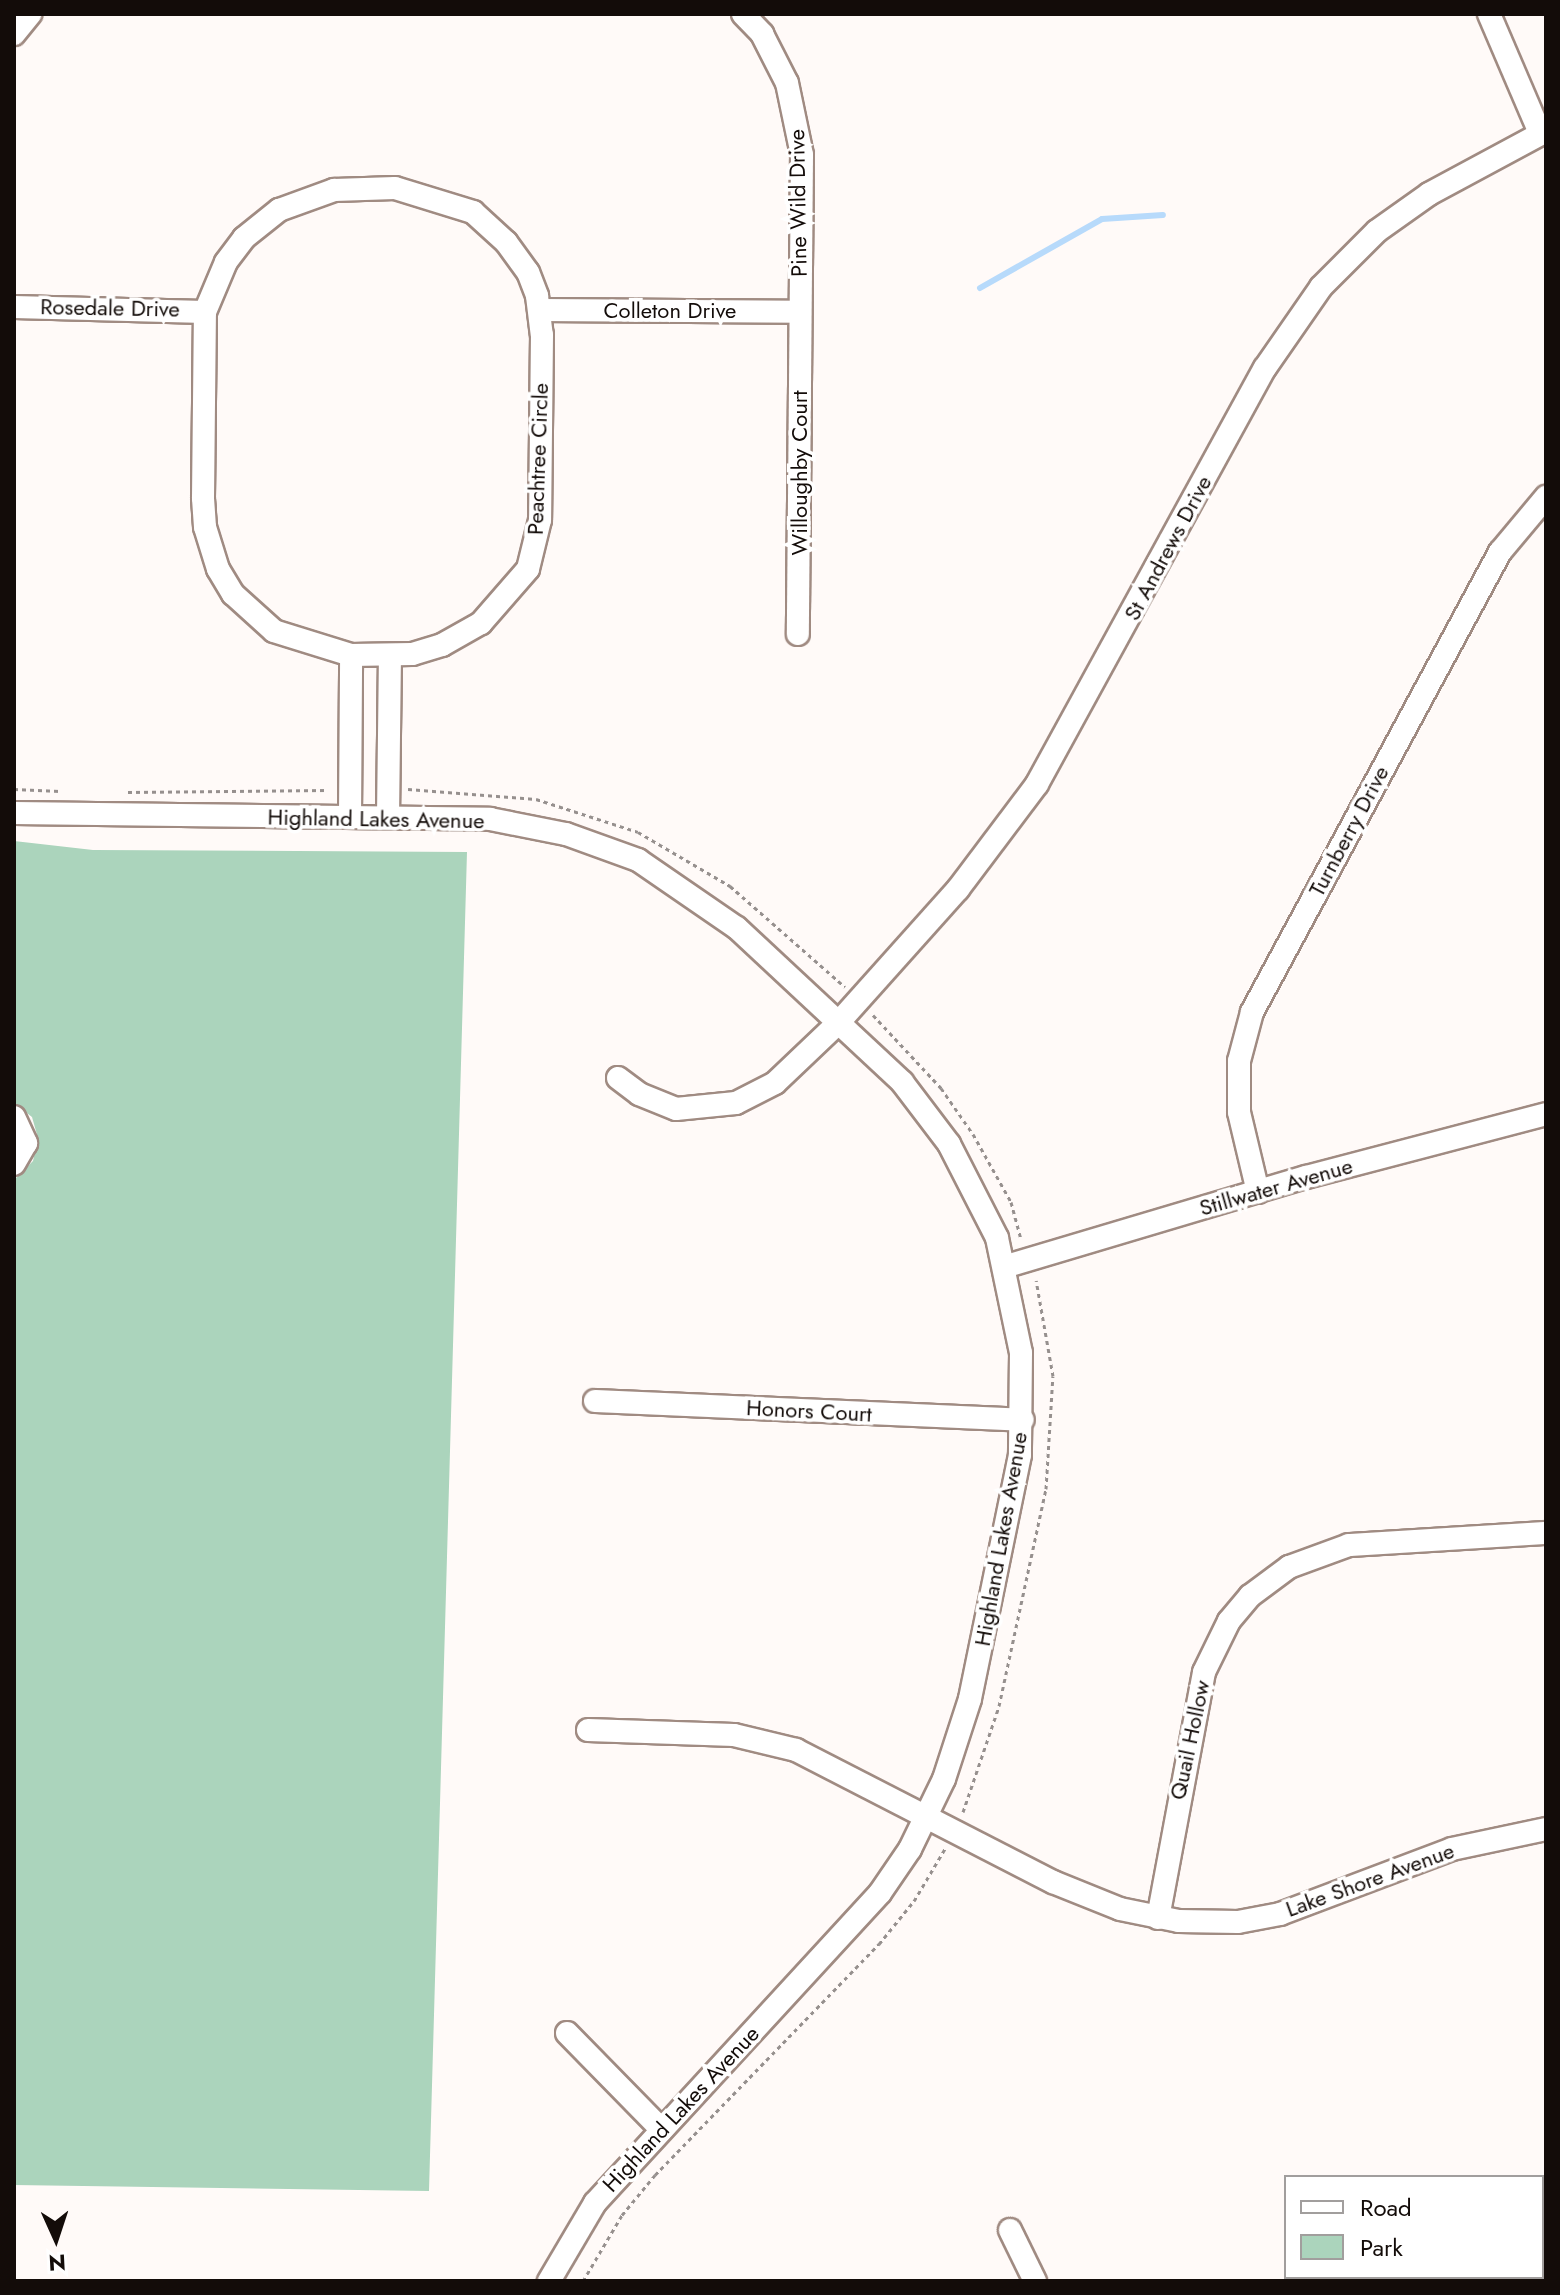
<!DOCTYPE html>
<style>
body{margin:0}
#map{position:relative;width:1560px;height:2295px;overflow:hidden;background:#fffaf8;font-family:Jost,sans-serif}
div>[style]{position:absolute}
.green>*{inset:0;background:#abd4bc}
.stream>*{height:6px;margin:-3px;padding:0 3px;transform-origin:3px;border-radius:3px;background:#b7dafb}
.path>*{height:3px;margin-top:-1.5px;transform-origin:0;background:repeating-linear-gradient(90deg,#96908e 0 4px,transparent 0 8px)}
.roads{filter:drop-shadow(2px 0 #a08b82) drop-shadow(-2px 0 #a08b82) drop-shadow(0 2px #a08b82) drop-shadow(0 -2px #a08b82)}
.minor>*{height:22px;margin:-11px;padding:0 11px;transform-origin:11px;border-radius:11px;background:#fff}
span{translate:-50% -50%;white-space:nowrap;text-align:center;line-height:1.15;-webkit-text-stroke:7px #fff;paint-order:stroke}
.street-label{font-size:22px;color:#130c09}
.frame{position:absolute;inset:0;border:16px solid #130c09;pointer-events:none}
.legend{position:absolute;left:1284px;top:2175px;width:260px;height:104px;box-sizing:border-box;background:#fff;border:2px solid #a19e9d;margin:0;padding:10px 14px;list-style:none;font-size:24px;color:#130c09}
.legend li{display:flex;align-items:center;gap:16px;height:40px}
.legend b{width:40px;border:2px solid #a19e9d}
.north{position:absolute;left:16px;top:2199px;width:80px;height:80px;-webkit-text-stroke:6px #fff;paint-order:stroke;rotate:177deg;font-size:22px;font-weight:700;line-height:32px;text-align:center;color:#130c09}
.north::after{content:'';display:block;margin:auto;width:28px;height:36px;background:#130c09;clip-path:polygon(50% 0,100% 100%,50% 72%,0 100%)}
</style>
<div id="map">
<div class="green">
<i style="clip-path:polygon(14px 841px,93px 850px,467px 852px,429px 2191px,14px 2185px,14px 1180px,33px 1161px,38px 1138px,32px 1117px,14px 1103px)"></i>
</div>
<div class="stream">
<i style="left:980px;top:288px;width:140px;rotate:-29.5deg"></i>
<i style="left:1102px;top:219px;width:61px;rotate:-3.8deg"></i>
</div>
<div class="path">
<i style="left:14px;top:789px;width:46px;rotate:2.5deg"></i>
<i style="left:408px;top:789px;width:128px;rotate:4.5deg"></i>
<i style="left:536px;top:799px;width:107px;rotate:17.9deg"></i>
<i style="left:638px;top:832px;width:107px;rotate:30.4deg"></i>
<i style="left:730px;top:886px;width:153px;rotate:41.3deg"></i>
<i style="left:128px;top:792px;width:200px;rotate:-0.6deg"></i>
<i style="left:873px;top:1015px;width:100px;rotate:47deg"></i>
<i style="left:941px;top:1088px;width:56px;rotate:55.2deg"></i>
<i style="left:973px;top:1134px;width:78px;rotate:60.8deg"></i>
<i style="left:1011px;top:1202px;width:38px;rotate:75deg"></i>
<i style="left:963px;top:1812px;width:112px;rotate:-71.2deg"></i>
<i style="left:999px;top:1706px;width:222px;rotate:-77.8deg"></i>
<i style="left:1046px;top:1489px;width:113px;rotate:-86.5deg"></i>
<i style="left:1053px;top:1376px;width:97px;rotate:-100deg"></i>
<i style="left:583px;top:2281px;width:77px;rotate:-59.4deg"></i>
<i style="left:622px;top:2215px;width:52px;rotate:-50.5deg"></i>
<i style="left:655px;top:2175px;width:322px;rotate:-45.9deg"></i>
<i style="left:879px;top:1944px;width:55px;rotate:-50.9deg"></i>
<i style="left:914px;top:1901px;width:63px;rotate:-59.3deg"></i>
</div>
<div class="roads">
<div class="minor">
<i style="left:743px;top:14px;width:28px;rotate:46deg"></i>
<i style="left:762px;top:34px;width:55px;rotate:63deg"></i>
<i style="left:787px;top:83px;width:74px;rotate:78.2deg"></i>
<i style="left:802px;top:155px;width:479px;rotate:90.5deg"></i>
<i style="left:1489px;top:14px;width:129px;rotate:66.8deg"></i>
<i style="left:14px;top:34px;width:26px;rotate:-51deg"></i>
<i style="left:395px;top:188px;width:82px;rotate:17.1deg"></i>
<i style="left:473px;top:212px;width:45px;rotate:42.3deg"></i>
<i style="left:506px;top:242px;width:37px;rotate:54deg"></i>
<i style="left:528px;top:272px;width:26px;rotate:69deg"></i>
<i style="left:537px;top:296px;width:39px;rotate:83deg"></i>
<i style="left:542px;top:335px;width:185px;rotate:90.6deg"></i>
<i style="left:540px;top:520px;width:50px;rotate:103.8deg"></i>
<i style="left:528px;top:569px;width:72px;rotate:131deg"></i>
<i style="left:481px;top:623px;width:45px;rotate:150.6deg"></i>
<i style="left:442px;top:645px;width:31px;rotate:163deg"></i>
<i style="left:412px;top:654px;width:61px;rotate:179.1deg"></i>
<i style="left:351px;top:655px;width:81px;rotate:-162.7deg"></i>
<i style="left:274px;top:631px;width:55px;rotate:-137.9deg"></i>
<i style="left:233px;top:594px;width:29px;rotate:-121deg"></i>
<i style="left:218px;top:569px;width:44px;rotate:-107.2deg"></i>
<i style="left:205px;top:527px;width:29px;rotate:-94deg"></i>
<i style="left:203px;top:498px;width:186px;rotate:-89.4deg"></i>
<i style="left:205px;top:312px;width:54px;rotate:-67.2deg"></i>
<i style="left:226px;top:262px;width:30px;rotate:-53deg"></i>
<i style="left:244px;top:238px;width:45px;rotate:-38.7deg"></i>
<i style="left:279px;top:210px;width:59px;rotate:-20deg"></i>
<i style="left:334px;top:190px;width:61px;rotate:-1.9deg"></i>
<i style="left:14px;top:307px;width:191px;rotate:1.5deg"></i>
<i style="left:540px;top:310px;width:259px;rotate:0.4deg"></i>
<i style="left:14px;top:813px;width:476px;rotate:0.7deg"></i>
<i style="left:490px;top:819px;width:77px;rotate:11.2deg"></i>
<i style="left:566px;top:834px;width:77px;rotate:19.9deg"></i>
<i style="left:638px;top:860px;width:120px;rotate:34.5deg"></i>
<i style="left:737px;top:928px;width:226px;rotate:43deg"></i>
<i style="left:902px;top:1082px;width:78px;rotate:52.8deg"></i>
<i style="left:949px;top:1144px;width:106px;rotate:62.9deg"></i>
<i style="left:997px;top:1238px;width:117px;rotate:78.2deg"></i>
<i style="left:1021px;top:1353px;width:102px;rotate:90.6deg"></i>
<i style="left:1020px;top:1455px;width:249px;rotate:101.6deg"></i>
<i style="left:970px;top:1699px;width:84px;rotate:108deg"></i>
<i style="left:944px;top:1779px;width:78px;rotate:115.9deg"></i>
<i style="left:910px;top:1849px;width:53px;rotate:124.3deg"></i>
<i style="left:880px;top:1893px;width:421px;rotate:132.6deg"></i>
<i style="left:595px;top:2203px;width:91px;rotate:120.5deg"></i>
<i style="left:350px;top:817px;width:162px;rotate:-89.6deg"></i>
<i style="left:388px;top:817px;width:161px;rotate:-89.3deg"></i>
<i style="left:618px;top:1078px;width:26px;rotate:37deg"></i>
<i style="left:639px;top:1094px;width:40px;rotate:22deg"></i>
<i style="left:676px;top:1109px;width:60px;rotate:-5.7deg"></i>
<i style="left:736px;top:1103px;width:44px;rotate:-27.1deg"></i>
<i style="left:775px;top:1083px;width:90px;rotate:-43.6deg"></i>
<i style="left:840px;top:1021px;width:177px;rotate:-48.2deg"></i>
<i style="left:958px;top:889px;width:131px;rotate:-53deg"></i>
<i style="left:1037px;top:784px;width:474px;rotate:-61.3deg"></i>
<i style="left:1265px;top:368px;width:98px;rotate:-55.3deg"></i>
<i style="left:1321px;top:287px;width:79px;rotate:-45deg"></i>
<i style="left:1377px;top:231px;width:64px;rotate:-35.4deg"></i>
<i style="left:1429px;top:194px;width:133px;rotate:-28.3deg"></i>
<i style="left:14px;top:1117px;width:29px;rotate:65deg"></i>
<i style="left:26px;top:1143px;width:24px;rotate:120deg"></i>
<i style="left:1258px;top:1192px;width:82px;rotate:-103.4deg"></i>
<i style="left:1239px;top:1112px;width:51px;rotate:-90deg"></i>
<i style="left:1239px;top:1061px;width:51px;rotate:-75.1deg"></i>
<i style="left:1252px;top:1012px;width:523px;rotate:-61.67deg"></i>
<i style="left:1500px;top:552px;width:72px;rotate:-50.1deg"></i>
<i style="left:1007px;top:1266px;width:312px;rotate:-16.6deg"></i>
<i style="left:1306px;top:1177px;width:248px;rotate:-14.7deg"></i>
<i style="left:595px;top:1401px;width:428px;rotate:2.5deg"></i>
<i style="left:588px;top:1730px;width:146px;rotate:2deg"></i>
<i style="left:734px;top:1735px;width:64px;rotate:13.6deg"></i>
<i style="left:796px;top:1750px;width:289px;rotate:27.2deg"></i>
<i style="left:1053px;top:1882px;width:72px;rotate:21.9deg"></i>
<i style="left:1120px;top:1909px;width:60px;rotate:11.5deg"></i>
<i style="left:1179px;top:1921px;width:59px;rotate:1deg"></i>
<i style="left:1238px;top:1922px;width:43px;rotate:-10.8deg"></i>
<i style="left:1280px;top:1914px;width:184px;rotate:-20.7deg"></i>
<i style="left:1452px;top:1849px;width:96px;rotate:-12deg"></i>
<i style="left:1158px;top:1918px;width:250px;rotate:-79.4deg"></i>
<i style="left:1204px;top:1672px;width:57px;rotate:-63.9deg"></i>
<i style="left:1229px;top:1621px;width:33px;rotate:-50deg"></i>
<i style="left:1250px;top:1596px;width:49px;rotate:-36.6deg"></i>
<i style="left:1289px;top:1567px;width:64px;rotate:-20.1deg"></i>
<i style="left:1349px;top:1545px;width:197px;rotate:-3.5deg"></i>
<i style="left:567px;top:2033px;width:133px;rotate:45.6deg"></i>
<i style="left:1010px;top:2230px;width:57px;rotate:63.9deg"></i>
<i style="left:1542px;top:2238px;width:4px;rotate:-14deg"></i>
<i style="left:1383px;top:2281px;width:7px;rotate:-34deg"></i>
</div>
</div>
<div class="street-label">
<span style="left:798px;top:203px;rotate:-91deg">Pine Wild Drive</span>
<span style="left:110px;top:308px;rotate:1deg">Rosedale Drive</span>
<span style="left:670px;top:311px">Colleton Drive</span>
<span style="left:538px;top:459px;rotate:-88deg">Peachtree Circle</span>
<span style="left:800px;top:473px;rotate:-90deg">Willoughby Court</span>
<span style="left:1168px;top:548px;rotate:-62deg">St Andrews Drive</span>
<span style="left:376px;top:819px;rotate:1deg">Highland Lakes Avenue</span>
<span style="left:1349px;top:831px;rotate:-62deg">Turnberry Drive</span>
<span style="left:1276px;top:1187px;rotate:-16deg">Stillwater Avenue</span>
<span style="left:809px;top:1411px;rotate:3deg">Honors Court</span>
<span style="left:1001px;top:1539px;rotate:-80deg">Highland Lakes Avenue</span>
<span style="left:1190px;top:1740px;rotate:-78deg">Quail Hollow</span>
<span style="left:1370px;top:1880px;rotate:-20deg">Lake Shore Avenue</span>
<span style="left:681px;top:2109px;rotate:-47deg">Highland Lakes Avenue</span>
</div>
<div class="frame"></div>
<ul class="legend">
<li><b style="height:10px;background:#fff"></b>Road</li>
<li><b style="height:22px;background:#abd4bc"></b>Park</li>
</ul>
<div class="north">N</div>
</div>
